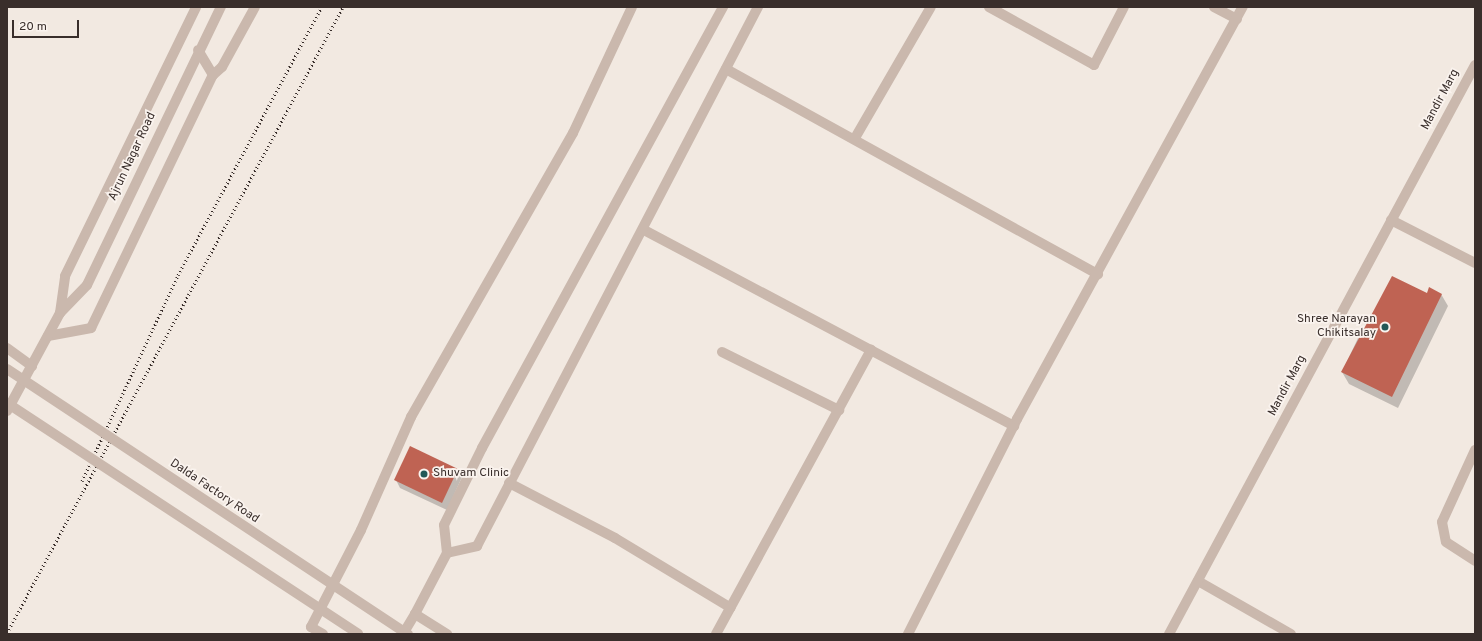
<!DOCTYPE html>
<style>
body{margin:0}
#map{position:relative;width:1482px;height:641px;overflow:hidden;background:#f2e9e1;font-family:Overpass,sans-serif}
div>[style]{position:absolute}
.shadow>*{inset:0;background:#0003}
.building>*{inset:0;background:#bf6353}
.service>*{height:10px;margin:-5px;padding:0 5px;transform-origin:5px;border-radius:5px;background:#cab8ad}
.pedestrian>*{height:10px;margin:-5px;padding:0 5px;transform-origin:5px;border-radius:5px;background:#cab8ad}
.minor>*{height:10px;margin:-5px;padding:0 5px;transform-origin:5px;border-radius:5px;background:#cab8ad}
.tertiary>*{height:10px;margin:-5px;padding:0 5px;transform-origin:5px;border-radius:5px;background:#cab8ad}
.rail>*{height:3px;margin-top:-1.5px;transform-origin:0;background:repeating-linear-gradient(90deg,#392e2b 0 1px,transparent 0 4px)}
.tertiary-bridge>*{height:10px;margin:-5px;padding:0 5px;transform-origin:5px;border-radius:5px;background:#cab8ad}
.dots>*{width:11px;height:11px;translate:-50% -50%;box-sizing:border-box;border:2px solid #faf3ee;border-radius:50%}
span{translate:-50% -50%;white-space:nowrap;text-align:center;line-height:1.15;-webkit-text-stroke:3.5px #faf3ee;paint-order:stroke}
.street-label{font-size:12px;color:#392e2b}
.poi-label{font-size:12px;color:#392e2b}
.right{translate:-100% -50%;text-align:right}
.left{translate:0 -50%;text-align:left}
.frame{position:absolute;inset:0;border:8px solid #392e2b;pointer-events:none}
.scale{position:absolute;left:12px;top:20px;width:67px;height:18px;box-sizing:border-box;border:2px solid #392e2b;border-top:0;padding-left:5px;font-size:12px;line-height:14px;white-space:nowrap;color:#392e2b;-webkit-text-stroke:3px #faf3ee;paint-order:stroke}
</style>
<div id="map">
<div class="shadow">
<i style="clip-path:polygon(1427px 294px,1441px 294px,1448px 306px,1398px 408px,1349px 384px,1342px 372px,1358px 338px,1362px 340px)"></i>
<i style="clip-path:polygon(457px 469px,462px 477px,447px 510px,400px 488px,396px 480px)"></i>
</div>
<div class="building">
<i style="clip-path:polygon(1392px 276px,1427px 293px,1429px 287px,1442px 294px,1392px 397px,1341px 372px)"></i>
<i style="clip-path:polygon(410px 446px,458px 469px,442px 503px,394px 480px)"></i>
</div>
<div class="service">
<i style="left:48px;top:336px;width:44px;rotate:-10.5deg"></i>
<i style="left:91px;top:328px;width:281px;rotate:-64.3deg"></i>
<i style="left:213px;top:75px;width:29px;rotate:-121deg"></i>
</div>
<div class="pedestrian">
<i style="left:213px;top:75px;width:12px;rotate:-42deg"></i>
<i style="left:222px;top:67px;width:68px;rotate:-61.2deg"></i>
</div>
<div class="minor">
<i style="left:989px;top:7px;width:120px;rotate:28.9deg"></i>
<i style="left:1094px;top:65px;width:65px;rotate:-62.7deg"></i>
<i style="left:1214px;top:7px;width:26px;rotate:28deg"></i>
<i style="left:726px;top:69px;width:425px;rotate:28.9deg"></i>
<i style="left:855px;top:138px;width:151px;rotate:-59.9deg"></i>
<i style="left:1391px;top:220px;width:94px;rotate:27.1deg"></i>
<i style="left:644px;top:230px;width:419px;rotate:27.9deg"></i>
<i style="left:7px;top:348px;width:31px;rotate:36deg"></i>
<i style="left:722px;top:352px;width:131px;rotate:26.4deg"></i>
<i style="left:1475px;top:450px;width:79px;rotate:114.6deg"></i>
<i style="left:1442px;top:522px;width:20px;rotate:79deg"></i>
<i style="left:1446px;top:542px;width:35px;rotate:33deg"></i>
<i style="left:509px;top:483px;width:119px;rotate:27.4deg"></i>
<i style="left:615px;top:538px;width:135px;rotate:31.1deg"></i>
<i style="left:1198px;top:581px;width:107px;rotate:29.7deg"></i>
<i style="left:323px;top:634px;width:14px;rotate:-150deg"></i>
<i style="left:311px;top:627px;width:109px;rotate:-62.7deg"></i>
<i style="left:361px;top:530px;width:124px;rotate:-66.1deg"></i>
<i style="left:411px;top:417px;width:327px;rotate:-60.3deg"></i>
<i style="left:573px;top:133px;width:139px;rotate:-64.9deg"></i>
<i style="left:716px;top:634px;width:324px;rotate:-61.4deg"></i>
<i style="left:908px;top:634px;width:241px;rotate:-63.1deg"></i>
<i style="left:1017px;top:419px;width:470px;rotate:-61.3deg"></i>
</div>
<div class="tertiary">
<i style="left:60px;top:313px;width:37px;rotate:-82deg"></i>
<i style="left:65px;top:276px;width:299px;rotate:-64deg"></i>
<i style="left:7px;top:411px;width:111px;rotate:-61.6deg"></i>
<i style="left:60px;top:313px;width:39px;rotate:-46deg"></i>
<i style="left:87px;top:285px;width:309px;rotate:-64.3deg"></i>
<i style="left:447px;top:553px;width:31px;rotate:-13deg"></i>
<i style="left:477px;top:546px;width:608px;rotate:-62.47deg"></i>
<i style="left:415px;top:614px;width:69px;rotate:-62.3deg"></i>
<i style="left:447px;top:553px;width:28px;rotate:-96deg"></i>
<i style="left:444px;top:525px;width:86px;rotate:-63.7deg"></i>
<i style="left:482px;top:448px;width:503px;rotate:-61.34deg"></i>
<i style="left:403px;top:634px;width:23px;rotate:-59deg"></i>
<i style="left:415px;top:614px;width:38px;rotate:32deg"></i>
<i style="left:1169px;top:634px;width:646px;rotate:-61.73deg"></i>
</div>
<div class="rail">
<i style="left:82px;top:481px;width:227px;rotate:-65deg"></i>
<i style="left:178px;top:275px;width:304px;rotate:-61.8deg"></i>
<i style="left:7px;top:633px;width:710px;rotate:-61.78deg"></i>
</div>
<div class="tertiary-bridge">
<i style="left:7px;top:369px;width:481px;rotate:33.5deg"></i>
<i style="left:7px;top:403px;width:420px;rotate:33.3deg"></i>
</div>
<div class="dots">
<i style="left:1385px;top:327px;background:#235857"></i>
<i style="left:424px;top:474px;background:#235857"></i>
</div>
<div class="street-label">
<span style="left:1441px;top:100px;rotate:-62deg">Mandir Marg</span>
<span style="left:133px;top:157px;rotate:-65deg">Ajrun Nagar Road</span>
<span style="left:1288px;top:386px;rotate:-62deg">Mandir Marg</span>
<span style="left:214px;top:492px;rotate:34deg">Dalda Factory Road</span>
</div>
<div class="poi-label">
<span class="right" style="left:1376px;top:327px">Shree Narayan<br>Chikitsalay</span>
<span class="left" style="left:433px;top:474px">Shuvam Clinic</span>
</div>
<div class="frame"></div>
<div class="scale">20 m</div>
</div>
